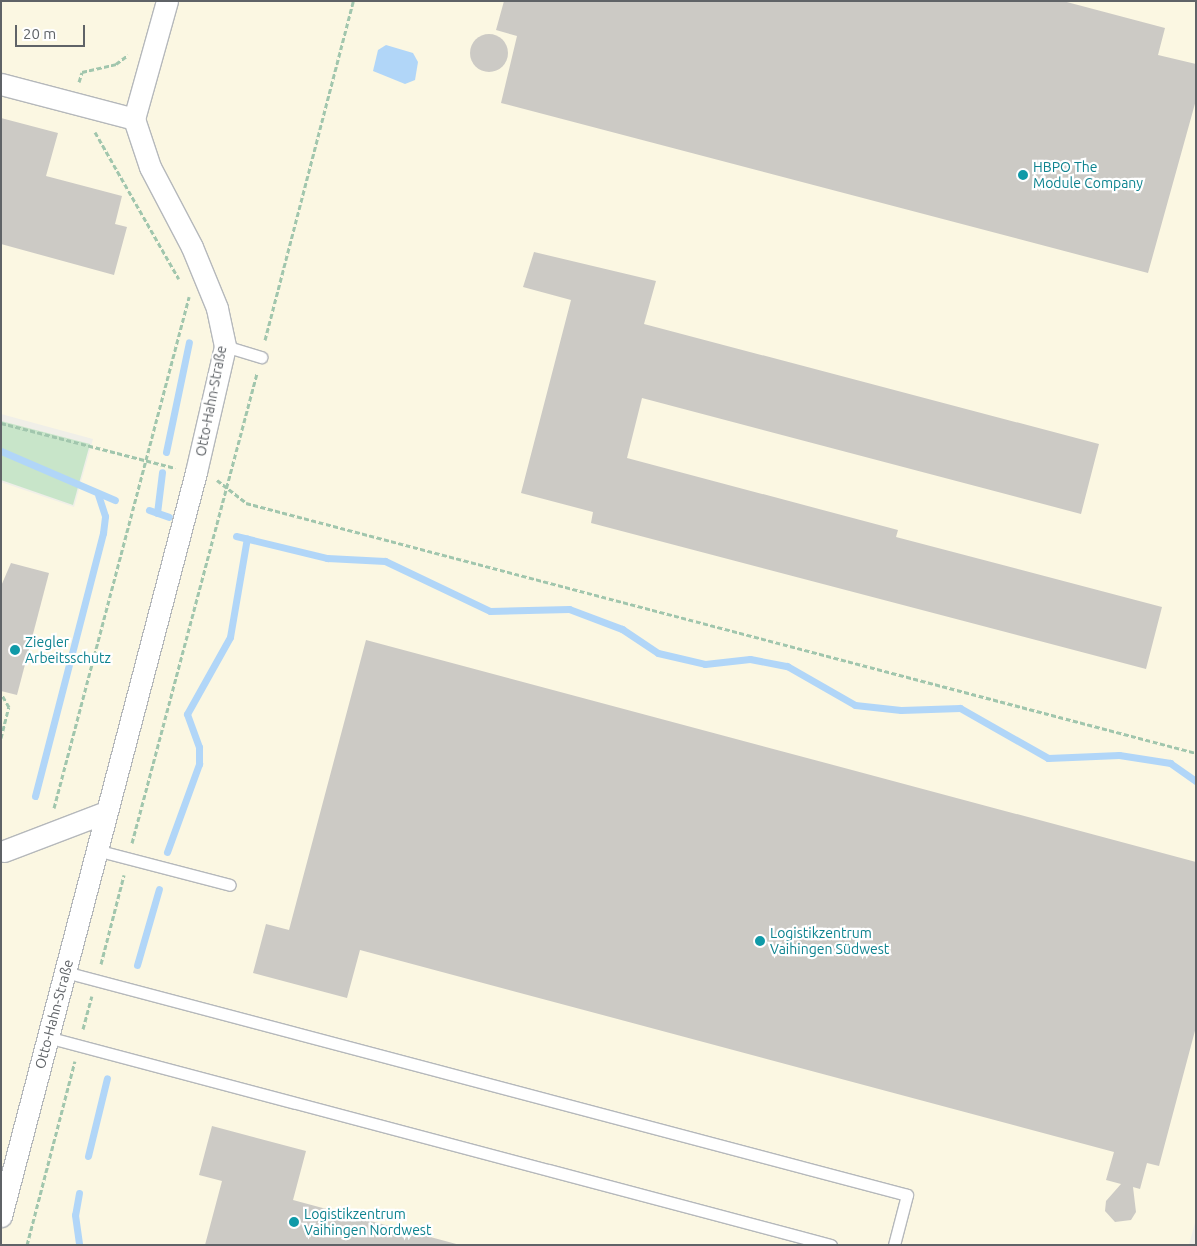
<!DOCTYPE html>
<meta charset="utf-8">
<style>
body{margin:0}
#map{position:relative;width:1197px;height:1246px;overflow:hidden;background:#f0efe8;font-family:Ubuntu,sans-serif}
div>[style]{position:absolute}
.commercial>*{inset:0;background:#fbf7e2}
.green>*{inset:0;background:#c8e5c9}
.water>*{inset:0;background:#b1d6f8}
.stream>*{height:7px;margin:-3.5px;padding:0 3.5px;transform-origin:3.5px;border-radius:3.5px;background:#b1d6f8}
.building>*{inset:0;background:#cccac5}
.round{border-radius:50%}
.path>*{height:3px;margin-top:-1.5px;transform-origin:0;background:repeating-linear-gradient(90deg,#a1c6ad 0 5px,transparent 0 7.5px)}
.roads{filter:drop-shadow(1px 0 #b5b8bb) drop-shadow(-1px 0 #b5b8bb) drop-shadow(0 1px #b5b8bb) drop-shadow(0 -1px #b5b8bb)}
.lane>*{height:11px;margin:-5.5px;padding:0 5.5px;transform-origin:5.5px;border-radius:5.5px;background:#fff}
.street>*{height:21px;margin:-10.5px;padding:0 10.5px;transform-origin:10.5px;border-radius:10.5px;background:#fff}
.dots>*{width:14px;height:14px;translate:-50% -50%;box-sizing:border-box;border:2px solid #fff;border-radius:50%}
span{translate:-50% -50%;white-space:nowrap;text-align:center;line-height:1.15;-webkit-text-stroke:4.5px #fff;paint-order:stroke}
.culture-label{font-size:14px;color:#0d838f}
.left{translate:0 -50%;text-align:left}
.street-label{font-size:14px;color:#5f6367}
.frame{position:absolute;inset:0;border:2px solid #5f6367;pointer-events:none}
.scale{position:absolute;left:15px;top:25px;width:70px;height:22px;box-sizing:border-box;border:2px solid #5f6367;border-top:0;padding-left:6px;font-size:15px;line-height:18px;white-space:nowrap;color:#5f6367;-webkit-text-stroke:4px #fff;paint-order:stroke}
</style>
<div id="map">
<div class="commercial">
<i style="clip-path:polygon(1px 1px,1196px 1px,1196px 1219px,1189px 1245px,1px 1245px,1px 482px,74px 507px,93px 439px,1px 414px)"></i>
</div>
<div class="green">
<i style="clip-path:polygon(1px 421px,90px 444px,73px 505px,1px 480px)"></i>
</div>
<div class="water">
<i style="clip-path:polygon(386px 45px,413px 53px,418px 62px,415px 80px,405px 84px,373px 71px,378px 50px)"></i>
</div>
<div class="stream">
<i style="left:1px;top:451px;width:124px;rotate:23.3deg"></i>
<i style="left:166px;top:452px;width:112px;rotate:-78.2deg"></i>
<i style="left:149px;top:510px;width:21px;rotate:19deg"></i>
<i style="left:157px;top:513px;width:41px;rotate:-83deg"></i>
<i style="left:236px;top:536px;width:94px;rotate:13.6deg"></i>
<i style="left:327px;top:558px;width:58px;rotate:3deg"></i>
<i style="left:385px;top:561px;width:116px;rotate:25.5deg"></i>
<i style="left:490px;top:611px;width:79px;rotate:-1.5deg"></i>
<i style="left:569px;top:609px;width:57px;rotate:20.7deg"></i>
<i style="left:622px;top:629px;width:43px;rotate:33.7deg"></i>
<i style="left:658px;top:653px;width:48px;rotate:13.2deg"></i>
<i style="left:705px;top:664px;width:45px;rotate:-6.3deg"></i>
<i style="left:750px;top:659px;width:38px;rotate:11deg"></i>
<i style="left:787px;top:666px;width:78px;rotate:29.8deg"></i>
<i style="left:855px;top:705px;width:46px;rotate:6.2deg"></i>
<i style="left:901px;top:710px;width:59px;rotate:-1.9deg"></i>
<i style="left:960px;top:708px;width:101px;rotate:29.6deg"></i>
<i style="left:1048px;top:758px;width:71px;rotate:-2.4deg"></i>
<i style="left:1119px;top:755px;width:52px;rotate:8.9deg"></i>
<i style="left:1170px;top:763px;width:32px;rotate:35deg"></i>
<i style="left:35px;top:796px;width:272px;rotate:-75.5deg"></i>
<i style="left:103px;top:533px;width:17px;rotate:-83deg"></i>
<i style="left:105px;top:516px;width:22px;rotate:-108deg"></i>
<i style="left:167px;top:852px;width:94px;rotate:-70deg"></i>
<i style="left:199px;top:764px;width:17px;rotate:-90deg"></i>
<i style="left:199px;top:747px;width:35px;rotate:-110deg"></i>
<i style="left:187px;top:714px;width:88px;rotate:-60.8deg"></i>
<i style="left:230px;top:637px;width:100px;rotate:-80.3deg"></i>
<i style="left:137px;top:965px;width:79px;rotate:-73.9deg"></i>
<i style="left:88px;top:1156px;width:80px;rotate:-76.3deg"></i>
<i style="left:79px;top:1193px;width:22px;rotate:100deg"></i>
<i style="left:75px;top:1215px;width:30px;rotate:82deg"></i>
</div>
<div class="building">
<i style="clip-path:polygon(504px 1px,1063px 1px,1165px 28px,1158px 55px,1196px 64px,1196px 100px,1148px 273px,501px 103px,517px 36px,496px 30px)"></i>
<i class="round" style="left:470px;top:34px;width:38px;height:38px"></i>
<i style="clip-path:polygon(1px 118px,58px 133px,46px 176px,122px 196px,115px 224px,127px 227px,114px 275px,1px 244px)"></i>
<i style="clip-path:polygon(534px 252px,656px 281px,644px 324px,1099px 444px,1081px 514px,642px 398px,627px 458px,898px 530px,896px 537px,1162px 607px,1146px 669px,591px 523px,593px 512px,521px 493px,571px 300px,523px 287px)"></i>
<i style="clip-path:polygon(11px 563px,49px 573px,17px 695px,1px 691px,1px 586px)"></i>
<i style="clip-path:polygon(366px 640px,1196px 862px,1196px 1027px,1159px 1166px,1147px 1163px,1140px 1189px,1133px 1187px,1136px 1212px,1131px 1220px,1115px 1222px,1105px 1211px,1106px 1201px,1121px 1184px,1106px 1180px,1114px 1152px,360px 950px,347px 998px,253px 973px,266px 924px,289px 930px)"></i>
<i style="clip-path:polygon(212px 1126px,306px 1151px,293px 1200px,460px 1245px,205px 1245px,222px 1181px,199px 1175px)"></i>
</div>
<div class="path">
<i style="left:79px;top:82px;width:10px;rotate:-73deg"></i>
<i style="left:82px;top:72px;width:35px;rotate:-13deg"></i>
<i style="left:116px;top:64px;width:15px;rotate:-37deg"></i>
<i style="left:95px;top:132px;width:169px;rotate:60.3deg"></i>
<i style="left:265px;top:340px;width:350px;rotate:-75.4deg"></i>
<i style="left:1px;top:423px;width:180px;rotate:14.5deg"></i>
<i style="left:217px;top:480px;width:37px;rotate:38deg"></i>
<i style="left:246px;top:503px;width:982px;rotate:14.74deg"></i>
<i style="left:1px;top:738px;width:32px;rotate:-76deg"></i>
<i style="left:9px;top:707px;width:14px;rotate:-120deg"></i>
<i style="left:54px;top:808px;width:529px;rotate:-75.2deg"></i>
<i style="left:132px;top:843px;width:486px;rotate:-75.1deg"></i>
<i style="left:101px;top:964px;width:92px;rotate:-75.5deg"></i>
<i style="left:83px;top:1029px;width:34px;rotate:-75deg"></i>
<i style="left:27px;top:1245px;width:190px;rotate:-75.4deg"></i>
</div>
<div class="roads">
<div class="lane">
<i style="left:225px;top:346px;width:38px;rotate:17deg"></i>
<i style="left:96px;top:850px;width:138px;rotate:14.6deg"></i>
<i style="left:65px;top:972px;width:871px;rotate:14.83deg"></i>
<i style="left:907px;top:1195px;width:52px;rotate:104.6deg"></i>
<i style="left:47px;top:1037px;width:811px;rotate:14.86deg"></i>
</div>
<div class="street">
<i style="left:1px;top:84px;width:138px;rotate:14.7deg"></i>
<i style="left:4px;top:851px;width:109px;rotate:-20.9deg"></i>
<i style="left:1px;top:1216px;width:769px;rotate:-75.31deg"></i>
<i style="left:196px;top:472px;width:129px;rotate:-77deg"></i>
<i style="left:225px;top:346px;width:39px;rotate:-102deg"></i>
<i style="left:217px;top:308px;width:66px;rotate:-112.3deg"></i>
<i style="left:192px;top:247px;width:90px;rotate:-117.7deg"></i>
<i style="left:150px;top:167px;width:51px;rotate:-108.4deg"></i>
<i style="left:134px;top:119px;width:123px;rotate:-74.4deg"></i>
</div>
</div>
<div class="dots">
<i style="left:1023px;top:175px;background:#0f9aa8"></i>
<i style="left:15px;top:650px;background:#0f9aa8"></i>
<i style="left:760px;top:941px;background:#0f9aa8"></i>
<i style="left:294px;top:1222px;background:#0f9aa8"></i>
</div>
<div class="culture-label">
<span class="left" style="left:1033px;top:175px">HBPO The<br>Module Company</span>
<span class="left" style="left:25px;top:650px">Ziegler<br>Arbeitsschutz</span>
<span class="left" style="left:770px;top:941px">Logistikzentrum<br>Vaihingen Südwest</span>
<span class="left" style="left:304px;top:1222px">Logistikzentrum<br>Vaihingen Nordwest</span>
</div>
<div class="street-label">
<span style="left:211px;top:401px;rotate:-79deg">Otto-Hahn-Straße</span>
<span style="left:54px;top:1014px;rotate:-75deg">Otto-Hahn-Straße</span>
</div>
<div class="frame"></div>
<div class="scale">20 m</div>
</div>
